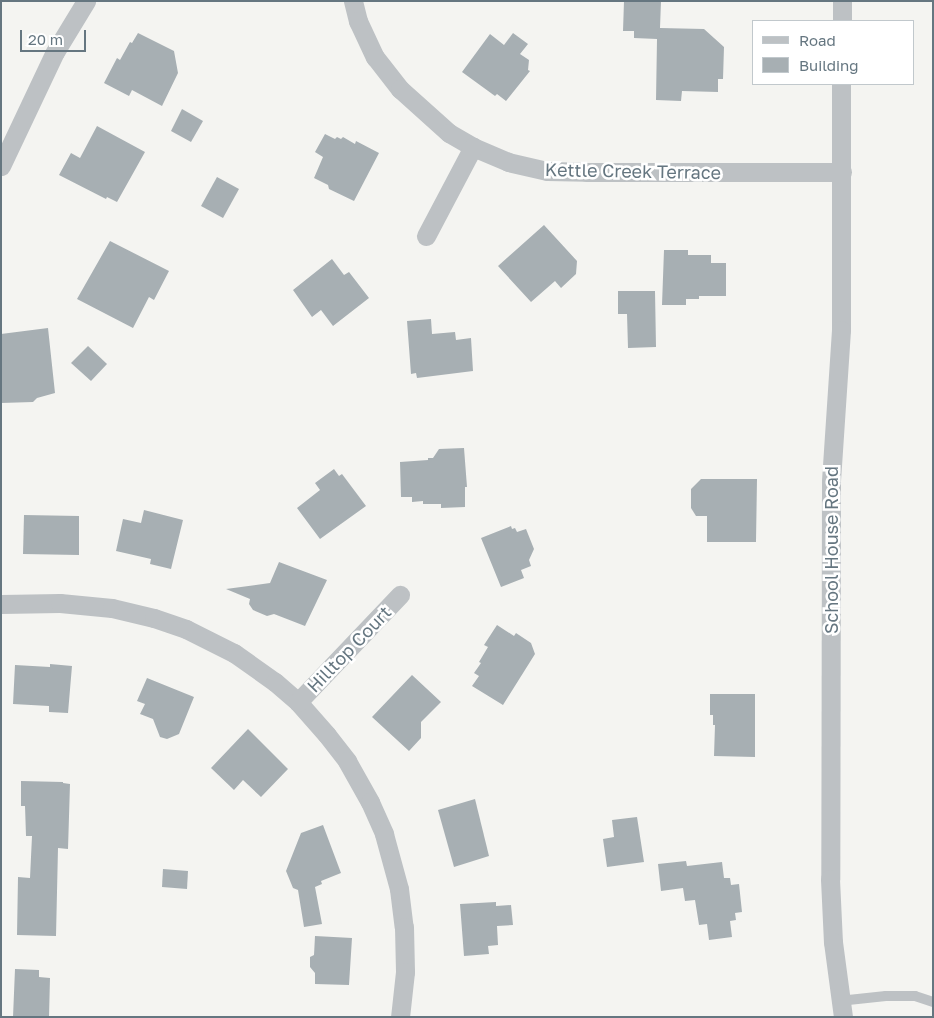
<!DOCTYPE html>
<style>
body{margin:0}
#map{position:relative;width:934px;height:1018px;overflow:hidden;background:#f4f4f1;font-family:"Golos Text",sans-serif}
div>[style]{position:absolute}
.building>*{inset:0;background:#a7afb3}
.lane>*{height:10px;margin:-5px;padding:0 5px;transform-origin:5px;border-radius:5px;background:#bdc1c4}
.street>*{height:19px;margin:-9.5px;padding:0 9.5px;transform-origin:9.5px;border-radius:9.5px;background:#bdc1c4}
span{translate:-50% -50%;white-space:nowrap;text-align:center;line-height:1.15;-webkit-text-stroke:5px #fff;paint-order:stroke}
.street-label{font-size:18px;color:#657680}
.frame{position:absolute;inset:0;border:2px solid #657680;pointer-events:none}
.legend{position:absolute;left:752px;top:20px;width:162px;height:65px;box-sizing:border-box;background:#fff;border:1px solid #c1c8cc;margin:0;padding:6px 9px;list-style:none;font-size:15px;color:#657680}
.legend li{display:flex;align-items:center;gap:10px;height:25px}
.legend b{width:25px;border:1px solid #c1c8cc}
.scale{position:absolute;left:20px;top:30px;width:66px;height:22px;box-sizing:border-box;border:2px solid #657680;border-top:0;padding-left:6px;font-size:15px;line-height:18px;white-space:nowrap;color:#657680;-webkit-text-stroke:4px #fff;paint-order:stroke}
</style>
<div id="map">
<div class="building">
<i style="clip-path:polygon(624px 1px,661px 1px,660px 28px,704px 29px,724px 47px,723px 79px,718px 79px,718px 92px,682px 91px,681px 101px,656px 100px,657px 39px,634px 38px,634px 31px,623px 31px)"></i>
<i style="clip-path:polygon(138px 33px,174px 51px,178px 73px,162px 106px,132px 90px,129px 96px,104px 83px,117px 58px,120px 60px,130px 42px,132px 43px)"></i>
<i style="clip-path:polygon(513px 33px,528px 44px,520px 54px,529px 60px,528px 70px,530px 71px,506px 101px,497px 94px,495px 96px,462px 72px,490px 34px,504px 45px)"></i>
<i style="clip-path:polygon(182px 109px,203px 121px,191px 142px,171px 131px)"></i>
<i style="clip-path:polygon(97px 126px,145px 152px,117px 202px,107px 197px,106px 199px,59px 175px,71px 153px,80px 158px)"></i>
<i style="clip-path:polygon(325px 134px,335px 139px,337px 137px,341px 139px,343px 137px,355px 144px,356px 141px,379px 153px,354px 201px,329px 189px,328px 185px,314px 178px,323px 157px,315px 152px)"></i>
<i style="clip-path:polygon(217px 177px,239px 189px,223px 218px,201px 206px)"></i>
<i style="clip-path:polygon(544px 225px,577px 261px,576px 274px,561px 288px,555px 281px,531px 302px,498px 266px)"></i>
<i style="clip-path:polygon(110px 241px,169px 271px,154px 300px,149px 297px,133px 328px,77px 299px)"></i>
<i style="clip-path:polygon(664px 250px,688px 250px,688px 255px,711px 255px,711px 263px,726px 263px,726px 296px,699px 296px,699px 299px,686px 299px,686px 305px,662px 305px)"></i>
<i style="clip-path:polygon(332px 259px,344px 275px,349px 272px,369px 298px,333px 326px,321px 310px,312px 317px,293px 290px)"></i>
<i style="clip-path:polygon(618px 291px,655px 291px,656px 347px,628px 348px,627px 314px,618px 314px)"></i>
<i style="clip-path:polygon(431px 319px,432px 334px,455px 332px,456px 340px,471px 338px,473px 371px,417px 378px,416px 373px,411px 374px,407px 321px)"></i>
<i style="clip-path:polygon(48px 328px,55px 393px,37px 398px,33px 402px,1px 403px,1px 334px)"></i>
<i style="clip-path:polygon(88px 346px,107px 364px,91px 381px,71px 363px)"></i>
<i style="clip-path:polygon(464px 448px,467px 487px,465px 487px,465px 507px,441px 508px,441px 504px,423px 504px,423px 501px,412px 502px,412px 497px,401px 497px,400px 462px,428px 460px,428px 458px,433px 458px,439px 449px)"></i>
<i style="clip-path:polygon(334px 469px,339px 476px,342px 474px,366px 506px,320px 539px,297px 508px,320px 490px,315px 483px)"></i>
<i style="clip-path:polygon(701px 479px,757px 479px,756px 542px,707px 542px,707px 516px,696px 516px,691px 508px,691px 489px)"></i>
<i style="clip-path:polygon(144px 510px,183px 520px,171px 569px,150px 564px,151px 559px,116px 551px,123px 519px,141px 523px)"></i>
<i style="clip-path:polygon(24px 515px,79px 516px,79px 555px,23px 554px)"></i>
<i style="clip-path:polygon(511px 526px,512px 529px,515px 528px,517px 532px,526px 529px,534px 549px,529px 560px,531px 566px,521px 570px,524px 578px,501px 587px,481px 538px)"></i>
<i style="clip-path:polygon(279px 562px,327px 580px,305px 626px,274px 614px,267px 616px,253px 610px,249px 604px,250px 599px,226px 589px,270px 583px)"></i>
<i style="clip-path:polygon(497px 625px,514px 636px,516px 633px,531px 643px,535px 654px,503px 705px,472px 686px,479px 676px,474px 673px,481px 663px,479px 662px,488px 647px,484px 645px)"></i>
<i style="clip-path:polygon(50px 664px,72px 666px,68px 713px,49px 712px,49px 706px,13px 704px,15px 665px,50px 667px)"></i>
<i style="clip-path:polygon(412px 675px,441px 702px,421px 722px,421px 738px,409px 751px,372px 717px)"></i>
<i style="clip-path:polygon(147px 678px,194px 697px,179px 734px,167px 739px,160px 737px,153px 719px,140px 714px,145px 704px,137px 701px)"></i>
<i style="clip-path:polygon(710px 694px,755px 694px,755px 757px,714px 756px,715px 725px,713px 725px,713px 715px,710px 715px)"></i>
<i style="clip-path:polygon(248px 729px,288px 769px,261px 797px,243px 780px,234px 790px,211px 768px)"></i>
<i style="clip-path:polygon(21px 781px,63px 782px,63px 783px,70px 784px,68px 849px,58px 848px,56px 936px,17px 935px,18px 877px,30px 878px,32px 836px,26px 836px,25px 806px,21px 806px)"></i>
<i style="clip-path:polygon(475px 799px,489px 856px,454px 867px,438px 810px)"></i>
<i style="clip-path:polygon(637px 817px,644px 862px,607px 867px,603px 839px,614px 837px,612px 820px)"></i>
<i style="clip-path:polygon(323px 825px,341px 873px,321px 881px,322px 884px,315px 887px,322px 924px,304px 927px,298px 890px,293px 888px,286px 871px,301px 833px)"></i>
<i style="clip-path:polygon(686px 861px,687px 866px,722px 862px,724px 878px,730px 878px,731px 885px,739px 884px,742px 912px,735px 913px,736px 920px,730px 921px,732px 937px,709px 940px,707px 924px,699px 925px,695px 900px,685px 901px,683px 888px,661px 891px,658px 864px)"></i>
<i style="clip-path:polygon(163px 869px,188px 871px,187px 889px,162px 887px)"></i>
<i style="clip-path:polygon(496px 902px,496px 906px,511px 905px,513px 925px,497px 926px,498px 945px,488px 946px,489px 954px,464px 956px,460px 904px)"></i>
<i style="clip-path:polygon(315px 936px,352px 938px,349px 985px,315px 984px,315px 973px,310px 967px,310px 957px,314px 955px)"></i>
<i style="clip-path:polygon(15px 969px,39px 970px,39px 977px,50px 978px,49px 1017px,13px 1017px)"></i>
</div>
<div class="lane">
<i style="left:839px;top:1001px;width:47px;rotate:-6.1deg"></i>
<i style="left:886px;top:996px;width:29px"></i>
<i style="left:915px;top:996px;width:19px;rotate:18deg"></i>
</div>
<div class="street">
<i style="left:353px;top:1px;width:21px;rotate:76deg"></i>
<i style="left:358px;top:21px;width:40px;rotate:65deg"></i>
<i style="left:375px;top:57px;width:41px;rotate:52deg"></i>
<i style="left:400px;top:89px;width:66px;rotate:41.9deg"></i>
<i style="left:449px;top:133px;width:28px;rotate:30deg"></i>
<i style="left:473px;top:147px;width:38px;rotate:23deg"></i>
<i style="left:508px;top:162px;width:40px;rotate:13deg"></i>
<i style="left:547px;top:171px;width:39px;rotate:1deg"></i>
<i style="left:586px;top:172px;width:256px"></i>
<i style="left:842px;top:21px;width:20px;rotate:-90deg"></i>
<i style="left:841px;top:84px;width:246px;rotate:90deg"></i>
<i style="left:841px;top:330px;width:152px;rotate:93.8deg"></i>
<i style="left:831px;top:482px;width:397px;rotate:90.1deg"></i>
<i style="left:830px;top:879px;width:63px;rotate:87.3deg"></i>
<i style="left:833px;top:942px;width:76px;rotate:82.4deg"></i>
<i style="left:1px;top:166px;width:126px;rotate:-64.7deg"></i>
<i style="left:55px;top:52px;width:60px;rotate:-58.7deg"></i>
<i style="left:426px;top:236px;width:101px;rotate:-62.2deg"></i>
<i style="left:1px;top:604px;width:59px;rotate:-1deg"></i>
<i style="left:60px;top:603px;width:52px;rotate:5.5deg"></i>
<i style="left:112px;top:608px;width:43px;rotate:13.4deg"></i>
<i style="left:154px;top:618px;width:34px;rotate:19deg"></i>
<i style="left:186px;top:629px;width:54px;rotate:26.6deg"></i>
<i style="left:234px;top:653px;width:50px;rotate:35.3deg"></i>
<i style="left:275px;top:682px;width:30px;rotate:41deg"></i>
<i style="left:298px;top:702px;width:44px;rotate:48.7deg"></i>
<i style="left:327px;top:735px;width:33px;rotate:52deg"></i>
<i style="left:347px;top:761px;width:47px;rotate:60.7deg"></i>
<i style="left:370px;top:802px;width:35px;rotate:66deg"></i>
<i style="left:384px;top:834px;width:57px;rotate:74.7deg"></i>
<i style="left:399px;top:889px;width:38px;rotate:83deg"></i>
<i style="left:404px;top:927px;width:45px;rotate:88.7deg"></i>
<i style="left:405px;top:972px;width:45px;rotate:96.3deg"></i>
<i style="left:298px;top:702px;width:148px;rotate:-46.4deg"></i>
</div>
<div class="street-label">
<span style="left:633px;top:171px;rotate:1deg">Kettle Creek Terrace</span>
<span style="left:831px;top:550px;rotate:-90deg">School House Road</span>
<span style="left:349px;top:649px;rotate:-46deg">Hilltop Court</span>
</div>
<div class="frame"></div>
<ul class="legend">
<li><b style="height:6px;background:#bdc1c4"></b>Road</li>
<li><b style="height:14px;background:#a7afb3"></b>Building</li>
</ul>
<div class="scale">20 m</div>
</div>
